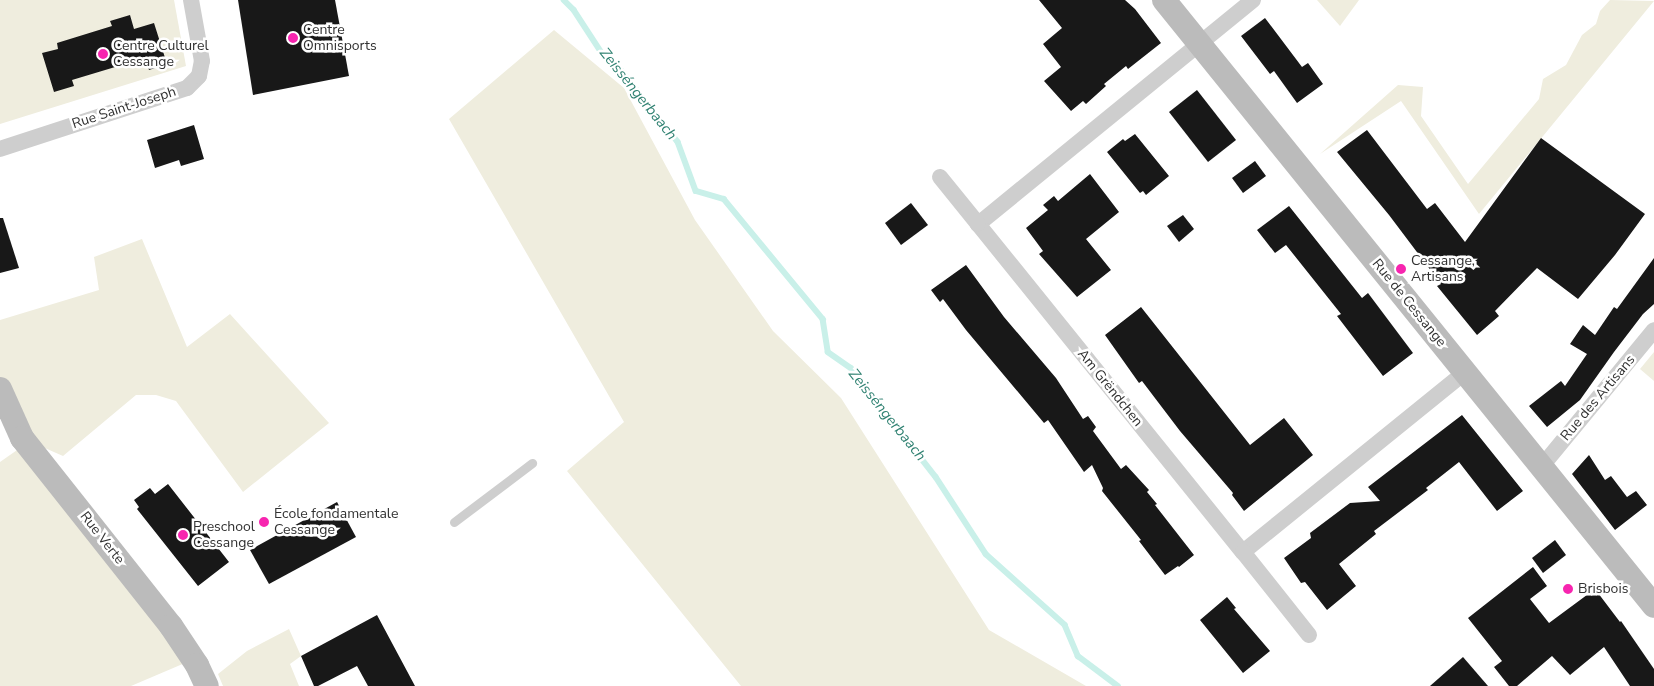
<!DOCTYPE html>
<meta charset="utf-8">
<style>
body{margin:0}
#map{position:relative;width:1654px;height:686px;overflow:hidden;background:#fff;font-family:"Nunito Sans",sans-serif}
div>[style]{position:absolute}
.green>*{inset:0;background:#efedde}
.stream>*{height:5.5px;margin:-2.75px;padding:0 2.75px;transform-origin:2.75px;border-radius:2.75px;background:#c9f0e9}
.building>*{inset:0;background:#181818}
.lane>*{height:9px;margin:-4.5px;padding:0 4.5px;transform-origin:4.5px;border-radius:4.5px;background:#cecece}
.street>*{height:16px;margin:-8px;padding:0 8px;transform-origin:8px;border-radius:8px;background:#cecece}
.secondary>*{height:24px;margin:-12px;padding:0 12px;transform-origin:12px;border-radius:12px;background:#bbb}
.dots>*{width:14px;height:14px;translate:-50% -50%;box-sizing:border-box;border:2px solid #fff;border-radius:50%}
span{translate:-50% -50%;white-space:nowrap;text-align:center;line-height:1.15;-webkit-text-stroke:5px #fff;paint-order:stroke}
.poi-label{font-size:14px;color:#313131}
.left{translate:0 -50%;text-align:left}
.street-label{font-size:14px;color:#313131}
.water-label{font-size:15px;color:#2f8171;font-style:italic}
</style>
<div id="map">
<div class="green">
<i style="clip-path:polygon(0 0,174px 0,186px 66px,0 124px)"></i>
<i style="clip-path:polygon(1317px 0,1359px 0,1340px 26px)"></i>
<i style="clip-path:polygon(1610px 0,1654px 1px,1479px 214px,1401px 101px,1320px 154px,1398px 85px,1423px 87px,1421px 116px,1468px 184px,1539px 99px,1543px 79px,1566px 65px,1582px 35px,1596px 24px,1600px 11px)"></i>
<i style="clip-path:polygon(554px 30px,624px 88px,695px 220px,773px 331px,841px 398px,989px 630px,1086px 686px,741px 686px,567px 471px,624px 422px,449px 119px)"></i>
<i style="clip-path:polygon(142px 239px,187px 347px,230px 314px,329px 423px,243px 492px,176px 401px,156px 395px,136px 395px,63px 456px,22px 438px,0 389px,0 320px,99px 290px,94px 257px)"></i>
<i style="clip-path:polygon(1654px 352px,1654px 381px,1640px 369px)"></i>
<i style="clip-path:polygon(20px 448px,185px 663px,131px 686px,0 686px,0 462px)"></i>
<i style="clip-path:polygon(289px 629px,301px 656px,290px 664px,299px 686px,223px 686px,218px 674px,247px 651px)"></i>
</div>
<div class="stream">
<i style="left:564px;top:0;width:14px;rotate:45deg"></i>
<i style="left:574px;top:10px;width:55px;rotate:56.9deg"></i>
<i style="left:604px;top:56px;width:16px;rotate:35deg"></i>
<i style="left:617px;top:65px;width:98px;rotate:51.6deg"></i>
<i style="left:678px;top:142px;width:52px;rotate:69.8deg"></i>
<i style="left:696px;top:191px;width:29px;rotate:16deg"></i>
<i style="left:724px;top:199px;width:156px;rotate:50.5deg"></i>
<i style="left:823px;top:319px;width:33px;rotate:81deg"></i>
<i style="left:828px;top:352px;width:28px;rotate:35deg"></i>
<i style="left:851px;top:368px;width:138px;rotate:52.1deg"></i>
<i style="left:936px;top:477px;width:92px;rotate:57deg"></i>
<i style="left:986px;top:554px;width:106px;rotate:41.9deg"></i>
<i style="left:1065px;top:625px;width:34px;rotate:67deg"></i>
<i style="left:1078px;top:656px;width:50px;rotate:36.9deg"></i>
</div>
<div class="building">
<i style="clip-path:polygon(238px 0,335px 0,349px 76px,253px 95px)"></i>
<i style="clip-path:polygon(1039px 0,1125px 0,1135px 9px,1161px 43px,1128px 69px,1126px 66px,1104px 84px,1106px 86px,1086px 104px,1083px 101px,1071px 111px,1044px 81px,1061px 67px,1043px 44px,1062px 28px)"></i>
<i style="clip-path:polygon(130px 15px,134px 29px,154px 23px,167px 64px,149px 70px,145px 58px,72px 80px,74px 86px,54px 92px,42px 53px,58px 49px,57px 43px,112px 26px,110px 21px)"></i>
<i style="clip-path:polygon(1265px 18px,1302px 67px,1308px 63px,1323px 84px,1297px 103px,1274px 71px,1270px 74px,1241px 36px)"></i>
<i style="clip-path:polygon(1197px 90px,1236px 140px,1208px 162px,1169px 112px)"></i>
<i style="clip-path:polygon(194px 125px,204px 159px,181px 166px,179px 160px,155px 168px,147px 140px)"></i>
<i style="clip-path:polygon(1367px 130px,1427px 209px,1435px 203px,1465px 242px,1541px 138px,1645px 214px,1615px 255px,1578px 299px,1537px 268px,1495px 311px,1499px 316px,1477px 335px,1437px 286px,1441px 284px,1389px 215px,1337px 152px)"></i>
<i style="clip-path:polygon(1135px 134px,1169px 176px,1146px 195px,1143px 191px,1140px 193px,1107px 152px,1123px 139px,1125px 141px)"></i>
<i style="clip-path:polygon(1255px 161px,1266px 176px,1243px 193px,1232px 178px)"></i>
<i style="clip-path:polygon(1090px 174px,1119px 212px,1086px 239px,1111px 270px,1077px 297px,1039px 254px,1043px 251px,1026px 228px,1048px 210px,1043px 205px,1054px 196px,1058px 201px)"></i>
<i style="clip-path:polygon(911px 203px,928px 225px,901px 245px,885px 223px)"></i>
<i style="clip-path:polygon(1289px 206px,1362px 298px,1368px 293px,1413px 353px,1383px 376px,1337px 316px,1341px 314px,1286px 245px,1275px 253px,1257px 230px)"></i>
<i style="clip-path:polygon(1183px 215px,1194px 229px,1179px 242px,1167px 226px)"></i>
<i style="clip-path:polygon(0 218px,3px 218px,19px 268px,0 273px)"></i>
<i style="clip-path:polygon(1654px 258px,1654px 304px,1643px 314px,1614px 352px,1580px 400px,1547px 427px,1529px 406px,1561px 381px,1565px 386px,1587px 354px,1570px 344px,1583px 325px,1595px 335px,1614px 307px,1617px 309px)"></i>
<i style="clip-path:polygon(966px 265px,1004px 317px,1056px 378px,1083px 419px,1088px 416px,1096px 427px,1093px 431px,1121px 469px,1126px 465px,1149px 490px,1147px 492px,1157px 504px,1155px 505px,1194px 555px,1179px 567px,1178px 566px,1165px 575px,1139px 541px,1141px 540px,1102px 491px,1103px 488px,1092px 465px,1084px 472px,1048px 420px,1044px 423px,966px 330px,943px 299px,940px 302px,931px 290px)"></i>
<i style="clip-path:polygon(1141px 307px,1250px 445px,1284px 418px,1313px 455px,1244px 511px,1232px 495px,1233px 493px,1180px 431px,1142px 381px,1139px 383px,1105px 335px)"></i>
<i style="clip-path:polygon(1462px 415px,1523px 491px,1497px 511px,1459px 462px,1426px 488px,1428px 490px,1374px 531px,1376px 534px,1339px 564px,1356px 586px,1327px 610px,1305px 582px,1301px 583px,1284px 558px,1311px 538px,1310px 533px,1350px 503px,1380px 501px,1368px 487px)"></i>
<i style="clip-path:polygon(1589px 455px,1605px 480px,1611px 476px,1627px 497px,1636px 491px,1647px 505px,1615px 530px,1572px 474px)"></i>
<i style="clip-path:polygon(168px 484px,229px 562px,198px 586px,137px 509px,139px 507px,134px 500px,150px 488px,155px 494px)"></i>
<i style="clip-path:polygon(337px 502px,356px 537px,269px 584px,250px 550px)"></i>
<i style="clip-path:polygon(1555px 540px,1566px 555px,1543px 573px,1532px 558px)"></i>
<i style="clip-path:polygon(1533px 567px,1547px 586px,1530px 599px,1549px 623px,1595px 589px,1620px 622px,1621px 621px,1654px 669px,1654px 686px,1630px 686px,1604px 647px,1570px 675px,1552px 656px,1517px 686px,1509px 686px,1494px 667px,1502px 661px,1468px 618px)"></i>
<i style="clip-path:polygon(1227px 597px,1236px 608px,1234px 609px,1270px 651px,1243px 673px,1200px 620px)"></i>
<i style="clip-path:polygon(377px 615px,415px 686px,368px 686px,357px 666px,318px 686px,314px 686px,301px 656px)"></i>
<i style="clip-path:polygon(1463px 657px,1488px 686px,1430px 686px)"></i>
</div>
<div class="lane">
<i style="left:454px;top:522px;width:98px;rotate:-37.1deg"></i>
</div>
<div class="street">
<i style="left:1253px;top:0;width:355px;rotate:140.8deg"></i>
<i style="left:978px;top:224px;width:422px;rotate:51.1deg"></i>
<i style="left:1243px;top:552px;width:286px;rotate:-39deg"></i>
<i style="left:0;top:149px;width:197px;rotate:-18.1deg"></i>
<i style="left:187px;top:88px;width:17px;rotate:-45deg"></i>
<i style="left:199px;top:76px;width:15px;rotate:-79deg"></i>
<i style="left:202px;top:61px;width:62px;rotate:-100.2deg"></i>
<i style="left:940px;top:177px;width:60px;rotate:51deg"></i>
<i style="left:1542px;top:466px;width:176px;rotate:-50.5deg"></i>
<i style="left:1243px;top:552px;width:106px;rotate:51.5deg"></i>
</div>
<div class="secondary">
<i style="left:1164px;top:0;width:779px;rotate:51.04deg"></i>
<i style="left:0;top:389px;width:54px;rotate:65.8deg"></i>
<i style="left:22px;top:438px;width:240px;rotate:51.6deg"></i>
<i style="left:171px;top:626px;width:47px;rotate:56.3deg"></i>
<i style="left:197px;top:665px;width:23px;rotate:65deg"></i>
</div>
<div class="dots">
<i style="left:293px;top:38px;background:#f725af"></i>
<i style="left:103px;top:54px;background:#f725af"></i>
<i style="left:1401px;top:269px;background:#f725af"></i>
<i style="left:264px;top:522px;background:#f725af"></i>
<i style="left:183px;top:535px;background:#f725af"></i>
<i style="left:1568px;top:589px;background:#f725af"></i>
</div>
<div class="poi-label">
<span class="left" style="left:303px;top:38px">Centre<br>Omnisports</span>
<span class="left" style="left:113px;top:54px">Centre Culturel<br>Cessange</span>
<span class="left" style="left:1411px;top:269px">Cessange,<br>Artisans</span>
<span class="left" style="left:274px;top:522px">École fondamentale<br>Cessange</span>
<span class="left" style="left:193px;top:535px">Preschool<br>Cessange</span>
<span class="left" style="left:1578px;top:589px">Brisbois</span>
</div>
<div class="street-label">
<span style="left:124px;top:108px;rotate:-18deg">Rue Saint-Joseph</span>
<span style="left:1409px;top:303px;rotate:51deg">Rue de Cessange</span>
<span style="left:1110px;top:388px;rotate:51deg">Am Grëndchen</span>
<span style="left:1598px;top:398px;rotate:-50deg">Rue des Artisans</span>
<span style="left:102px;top:538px;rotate:52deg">Rue Verte</span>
</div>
<div class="water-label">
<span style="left:638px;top:94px;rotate:51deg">Zeisséngerbaach</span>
<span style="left:887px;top:415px;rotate:51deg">Zeisséngerbaach</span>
</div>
</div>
